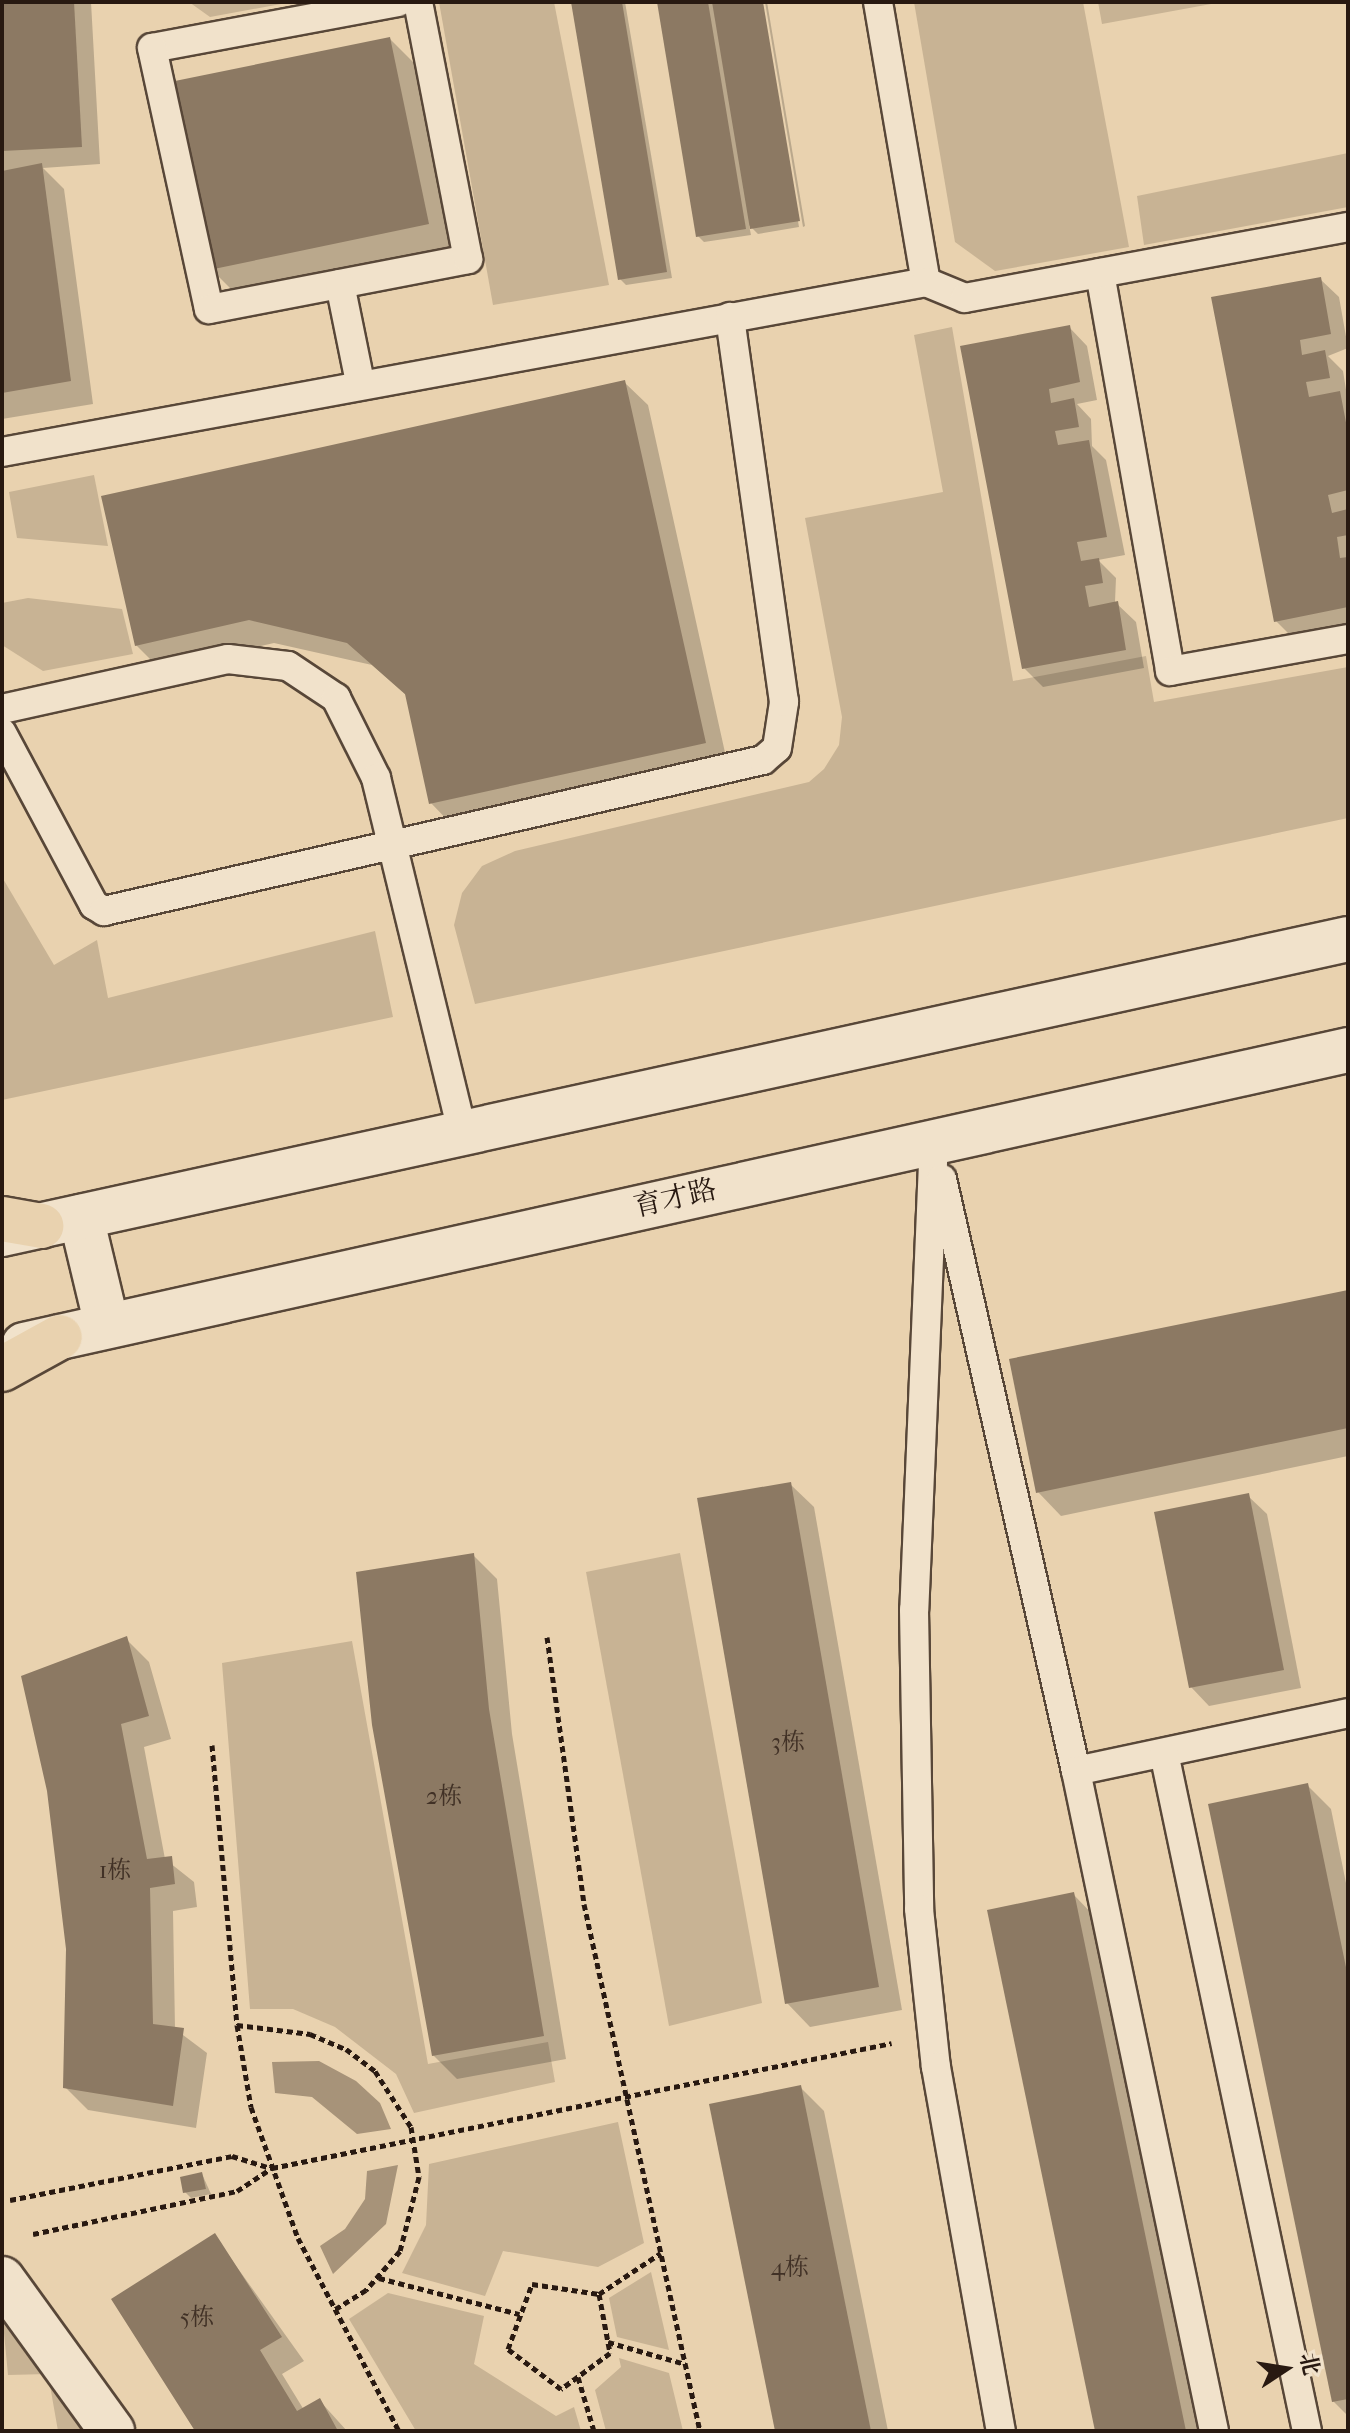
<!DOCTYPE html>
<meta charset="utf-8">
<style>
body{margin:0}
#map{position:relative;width:1350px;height:2433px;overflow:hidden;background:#e9d2af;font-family:"IM FELL French Canon","Noto Serif SC",serif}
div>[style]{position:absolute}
.green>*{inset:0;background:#c8b394}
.water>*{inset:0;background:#a79379}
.shadow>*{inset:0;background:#0003}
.building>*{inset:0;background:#8c7963}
.path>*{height:5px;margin-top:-2.5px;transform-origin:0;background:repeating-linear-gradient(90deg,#281911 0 6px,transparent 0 10px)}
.roads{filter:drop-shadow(2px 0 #584738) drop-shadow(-2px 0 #584738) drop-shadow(0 2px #584738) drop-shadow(0 -2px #584738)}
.service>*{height:28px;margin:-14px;padding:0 14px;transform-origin:14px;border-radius:14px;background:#f1e2cb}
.minor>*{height:44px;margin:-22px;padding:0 22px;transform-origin:22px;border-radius:22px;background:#f1e2cb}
.secondary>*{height:44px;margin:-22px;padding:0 22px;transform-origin:22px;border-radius:22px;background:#f1e2cb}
.primary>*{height:44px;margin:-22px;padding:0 22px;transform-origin:22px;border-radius:22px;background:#e9d2af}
span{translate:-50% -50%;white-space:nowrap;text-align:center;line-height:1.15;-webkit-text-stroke:8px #f1e2cb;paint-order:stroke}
.number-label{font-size:24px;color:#413126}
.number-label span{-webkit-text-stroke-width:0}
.street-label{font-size:28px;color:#281911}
.frame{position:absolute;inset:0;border:4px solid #281911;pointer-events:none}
.north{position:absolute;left:1246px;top:2329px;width:80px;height:80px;-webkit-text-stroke:6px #f1e2cb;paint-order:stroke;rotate:78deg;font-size:22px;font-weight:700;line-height:32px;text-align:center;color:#281911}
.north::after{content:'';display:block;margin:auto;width:28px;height:36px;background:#281911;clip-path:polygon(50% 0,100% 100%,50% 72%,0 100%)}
</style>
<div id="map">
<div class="green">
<i style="clip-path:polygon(189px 2px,292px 2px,210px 17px)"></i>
<i style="clip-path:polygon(439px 2px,554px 2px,609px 285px,493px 305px)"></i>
<i style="clip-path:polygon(914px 2px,1083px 2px,1129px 247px,995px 271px,955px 242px)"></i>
<i style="clip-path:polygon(1098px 2px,1222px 2px,1102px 24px)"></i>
<i style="clip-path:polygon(1348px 153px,1348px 207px,1144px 245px,1137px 196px)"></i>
<i style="clip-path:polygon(952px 327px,1013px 681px,1146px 656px,1154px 702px,1348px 667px,1348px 818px,475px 1004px,454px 925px,462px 893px,482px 866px,515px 851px,809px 782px,824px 769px,839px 745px,842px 717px,805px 518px,943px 492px,914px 335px)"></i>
<i style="clip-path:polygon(94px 475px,108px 546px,17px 538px,9px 492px)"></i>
<i style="clip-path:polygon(28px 598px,122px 609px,133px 654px,43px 671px,2px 645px,2px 603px)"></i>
<i style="clip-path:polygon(2px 877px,54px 965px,97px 940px,108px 998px,375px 931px,393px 1017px,2px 1100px)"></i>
<i style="clip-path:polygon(680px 1553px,762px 2003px,669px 2026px,586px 1572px)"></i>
<i style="clip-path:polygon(352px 1641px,428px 2064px,548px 2042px,555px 2082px,414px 2113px,396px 2074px,335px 2027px,293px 2009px,250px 2009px,222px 1663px)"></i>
<i style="clip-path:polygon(618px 2122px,644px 2243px,598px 2267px,503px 2251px,485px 2296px,402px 2273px,426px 2225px,429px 2164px)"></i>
<i style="clip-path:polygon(651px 2272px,669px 2350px,617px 2337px,609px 2298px)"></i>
<i style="clip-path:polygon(388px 2293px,484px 2316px,474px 2364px,556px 2416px,574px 2407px,581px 2431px,416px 2431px,349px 2319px)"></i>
<i style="clip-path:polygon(2px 2312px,93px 2431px,58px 2431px,48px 2374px,8px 2375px)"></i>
<i style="clip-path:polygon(619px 2358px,669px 2373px,683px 2431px,606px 2431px,595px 2390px,621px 2367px)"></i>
</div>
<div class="water">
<i style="clip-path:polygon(319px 2061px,356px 2081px,380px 2103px,391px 2129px,357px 2134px,312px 2097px,275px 2093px,272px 2062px)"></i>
<i style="clip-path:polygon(398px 2165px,386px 2224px,333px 2274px,320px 2246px,345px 2229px,365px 2199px,367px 2171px)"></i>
</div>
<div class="shadow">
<i style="clip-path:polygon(2px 2px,91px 2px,100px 164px,43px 168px,64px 189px,93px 404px,2px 419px)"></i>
<i style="clip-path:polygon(574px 2px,625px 2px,672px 278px,626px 285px,620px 279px)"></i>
<i style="clip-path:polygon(659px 2px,761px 2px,799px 227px,758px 234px,749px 225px,751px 235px,704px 242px,698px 236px)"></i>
<i style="clip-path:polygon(765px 2px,767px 2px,805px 226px,803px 227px)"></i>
<i style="clip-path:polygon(390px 39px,413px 62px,452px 247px,234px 292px,211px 269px)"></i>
<i style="clip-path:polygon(1320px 279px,1339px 297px,1348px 348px,1328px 356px,1343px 371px,1348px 402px,1348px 628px,1294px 639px,1276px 621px,1214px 299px)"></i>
<i style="clip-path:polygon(1069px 327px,1087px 346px,1097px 400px,1077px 404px,1091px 419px,1092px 446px,1106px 460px,1125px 555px,1098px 560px,1116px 578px,1115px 602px,1136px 622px,1144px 668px,1043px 687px,1024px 668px,962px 348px)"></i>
<i style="clip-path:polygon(624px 382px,648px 405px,728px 766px,454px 827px,431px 803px,407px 696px,372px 665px,274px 643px,160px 669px,136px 645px)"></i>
<i style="clip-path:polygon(1348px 1292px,1348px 1456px,1061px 1516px,1038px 1492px)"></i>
<i style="clip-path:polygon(790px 1484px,814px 1507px,902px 2010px,810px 2027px,787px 2003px)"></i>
<i style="clip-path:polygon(1248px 1496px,1267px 1514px,1301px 1688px,1209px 1706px,1191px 1687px)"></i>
<i style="clip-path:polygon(473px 1555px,497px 1579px,512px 1734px,566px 2059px,457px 2079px,433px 2055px)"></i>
<i style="clip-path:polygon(126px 1639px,149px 1662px,171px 1739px,144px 1747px,165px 1859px,194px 1882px,197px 1907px,173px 1911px,175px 2029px,207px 2053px,196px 2128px,88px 2110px,65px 2087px)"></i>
<i style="clip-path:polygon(1307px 1785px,1331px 1809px,1348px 1893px,1348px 2416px,1333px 2401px)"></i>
<i style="clip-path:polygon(1073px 1894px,1096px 1918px,1203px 2431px,1097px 2431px)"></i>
<i style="clip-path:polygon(800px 2087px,824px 2111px,888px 2431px,777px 2431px)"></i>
<i style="clip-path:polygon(202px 2174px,211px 2194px,191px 2198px,185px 2192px)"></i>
<i style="clip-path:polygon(214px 2235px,304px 2361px,282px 2374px,304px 2410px,320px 2401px,347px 2431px,195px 2431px)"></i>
</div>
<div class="building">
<i style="clip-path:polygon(2px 2px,74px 2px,82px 147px,2px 151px)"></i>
<i style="clip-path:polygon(571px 2px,622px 2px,667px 272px,618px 280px)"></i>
<i style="clip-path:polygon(657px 2px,708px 2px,746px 229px,696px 237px)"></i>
<i style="clip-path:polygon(712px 2px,763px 2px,800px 221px,750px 229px)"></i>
<i style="clip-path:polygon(390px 37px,429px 224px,209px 270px,170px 82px)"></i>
<i style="clip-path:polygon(42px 163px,71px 381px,2px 393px,2px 171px)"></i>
<i style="clip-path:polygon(1321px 277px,1331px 334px,1300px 340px,1302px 355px,1325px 350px,1330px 378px,1306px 382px,1309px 397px,1340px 391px,1348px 433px,1348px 490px,1328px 495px,1332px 513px,1348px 509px,1348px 535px,1337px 537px,1340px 558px,1348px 557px,1348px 607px,1274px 622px,1211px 297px)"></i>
<i style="clip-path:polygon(1070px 325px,1080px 382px,1049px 389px,1051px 403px,1074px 398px,1079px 427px,1055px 431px,1058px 445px,1089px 440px,1107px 537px,1077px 542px,1081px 561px,1099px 558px,1103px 583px,1085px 586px,1089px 607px,1118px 601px,1126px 650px,1022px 669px,960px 346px)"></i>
<i style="clip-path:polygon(625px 380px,706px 743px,429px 804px,405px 694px,347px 643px,249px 620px,135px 646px,101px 496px)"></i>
<i style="clip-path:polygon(1348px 1290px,1348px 1428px,1036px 1493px,1009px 1359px)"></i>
<i style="clip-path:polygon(791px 1482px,879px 1987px,785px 2004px,697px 1498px)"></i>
<i style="clip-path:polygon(1249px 1493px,1284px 1670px,1189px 1688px,1154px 1512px)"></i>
<i style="clip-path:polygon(474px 1553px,489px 1709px,544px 2036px,432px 2056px,372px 1725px,356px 1572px)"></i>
<i style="clip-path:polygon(127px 1636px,149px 1716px,121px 1724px,147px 1859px,172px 1856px,175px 1884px,150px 1888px,153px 2024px,184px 2028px,173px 2106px,63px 2088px,66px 1949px,47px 1791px,21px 1676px)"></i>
<i style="clip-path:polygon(1308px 1783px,1348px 1977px,1348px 2399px,1332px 2402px,1208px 1804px)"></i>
<i style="clip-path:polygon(1074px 1892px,1186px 2431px,1095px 2431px,987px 1910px)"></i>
<i style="clip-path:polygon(801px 2085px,871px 2431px,775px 2431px,709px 2104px)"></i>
<i style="clip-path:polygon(202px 2172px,206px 2189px,183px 2193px,180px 2177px)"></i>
<i style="clip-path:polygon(215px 2233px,282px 2337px,260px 2350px,297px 2411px,320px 2398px,338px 2431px,195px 2431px,111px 2299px)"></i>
</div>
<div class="path">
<i style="left:547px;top:1637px;width:270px;rotate:82.1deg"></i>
<i style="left:584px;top:1904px;width:540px;rotate:77.59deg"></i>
<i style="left:212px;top:1745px;width:281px;rotate:84.9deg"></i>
<i style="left:237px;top:2025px;width:83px;rotate:80.3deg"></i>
<i style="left:251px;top:2107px;width:139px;rotate:70.3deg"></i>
<i style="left:298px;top:2238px;width:218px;rotate:62.4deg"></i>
<i style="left:237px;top:2025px;width:74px;rotate:7deg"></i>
<i style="left:310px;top:2034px;width:39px;rotate:23deg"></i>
<i style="left:346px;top:2049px;width:36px;rotate:37deg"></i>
<i style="left:375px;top:2071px;width:67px;rotate:57.3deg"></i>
<i style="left:411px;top:2127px;width:51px;rotate:80.9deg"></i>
<i style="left:419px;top:2177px;width:76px;rotate:104.4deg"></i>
<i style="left:400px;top:2251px;width:52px;rotate:131.1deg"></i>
<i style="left:366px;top:2290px;width:38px;rotate:148deg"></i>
<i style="left:10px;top:2200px;width:226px;rotate:-11.2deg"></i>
<i style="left:232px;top:2156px;width:41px;rotate:17.1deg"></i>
<i style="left:33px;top:2234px;width:208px;rotate:-11.9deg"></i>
<i style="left:237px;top:2191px;width:42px;rotate:-33.3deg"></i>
<i style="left:272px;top:2168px;width:632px;rotate:-11.4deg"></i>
<i style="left:379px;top:2278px;width:145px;rotate:14.4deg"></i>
<i style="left:532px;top:2284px;width:68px;rotate:8.5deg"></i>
<i style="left:599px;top:2294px;width:60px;rotate:79.4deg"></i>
<i style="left:610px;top:2353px;width:61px;rotate:143.7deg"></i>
<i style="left:561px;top:2389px;width:66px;rotate:-143deg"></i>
<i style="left:508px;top:2349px;width:69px;rotate:-69.7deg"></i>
<i style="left:599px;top:2294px;width:74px;rotate:-33.5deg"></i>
<i style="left:608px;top:2342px;width:80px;rotate:15.9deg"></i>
<i style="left:578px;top:2377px;width:56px;rotate:73.5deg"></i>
</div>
<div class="roads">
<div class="service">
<i style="left:398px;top:2px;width:250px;rotate:169.4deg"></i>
<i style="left:152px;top:48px;width:267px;rotate:77.7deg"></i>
<i style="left:209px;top:309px;width:264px;rotate:-10.9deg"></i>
<i style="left:468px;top:259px;width:262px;rotate:-101deg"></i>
<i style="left:878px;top:2px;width:284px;rotate:80.3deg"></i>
<i style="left:1100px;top:273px;width:404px;rotate:80deg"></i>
<i style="left:1170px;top:671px;width:181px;rotate:-10.2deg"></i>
<i style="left:340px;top:284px;width:100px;rotate:78.5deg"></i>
<i style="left:2px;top:452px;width:940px;rotate:-10.42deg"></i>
<i style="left:926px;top:282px;width:42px;rotate:22.3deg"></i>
<i style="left:965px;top:298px;width:390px;rotate:-10.5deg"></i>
<i style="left:2px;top:709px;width:231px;rotate:-12.5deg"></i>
<i style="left:228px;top:659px;width:60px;rotate:6.7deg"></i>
<i style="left:288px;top:666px;width:58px;rotate:33.7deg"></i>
<i style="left:336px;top:698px;width:89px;rotate:63.4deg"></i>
<i style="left:376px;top:778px;width:366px;rotate:76.3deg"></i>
<i style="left:2px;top:733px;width:195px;rotate:61.9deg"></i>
<i style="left:94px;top:905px;width:12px;rotate:31deg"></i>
<i style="left:104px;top:911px;width:676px;rotate:-12.91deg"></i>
<i style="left:763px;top:760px;width:18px;rotate:-41deg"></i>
<i style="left:777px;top:748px;width:47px;rotate:-81.3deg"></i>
<i style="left:784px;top:702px;width:389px;rotate:-98deg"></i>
<i style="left:934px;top:1139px;width:471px;rotate:92.4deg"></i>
<i style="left:914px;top:1610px;width:299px;rotate:89deg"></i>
<i style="left:919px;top:1909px;width:159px;rotate:83.9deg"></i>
<i style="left:936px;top:2067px;width:370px;rotate:79.9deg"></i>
<i style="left:942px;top:1179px;width:607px;rotate:77.25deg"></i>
<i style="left:1076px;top:1771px;width:278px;rotate:-12deg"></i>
<i style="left:1164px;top:1753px;width:693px;rotate:78.09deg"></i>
<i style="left:1076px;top:1771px;width:674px;rotate:78.19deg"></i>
</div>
<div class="minor">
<i style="left:2px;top:2279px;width:188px;rotate:54.1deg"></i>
</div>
<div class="secondary">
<i style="left:81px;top:1217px;width:111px;rotate:76.5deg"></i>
<i style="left:2px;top:1234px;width:1378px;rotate:-12.36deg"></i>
<i style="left:24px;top:1345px;width:1356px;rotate:-12.56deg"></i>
</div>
<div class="primary">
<i style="left:2px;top:1219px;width:40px;rotate:10deg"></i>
<i style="left:2px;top:1369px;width:66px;rotate:-28.9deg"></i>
</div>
</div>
<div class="number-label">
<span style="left:788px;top:1743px">3栋</span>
<span style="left:444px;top:1797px">2栋</span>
<span style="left:115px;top:1871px">1栋</span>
<span style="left:790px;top:2268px">4栋</span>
<span style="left:197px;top:2318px">5栋</span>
</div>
<div class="street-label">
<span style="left:675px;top:1198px;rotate:-13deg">育才路</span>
</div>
<div class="frame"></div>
<div class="north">北</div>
</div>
